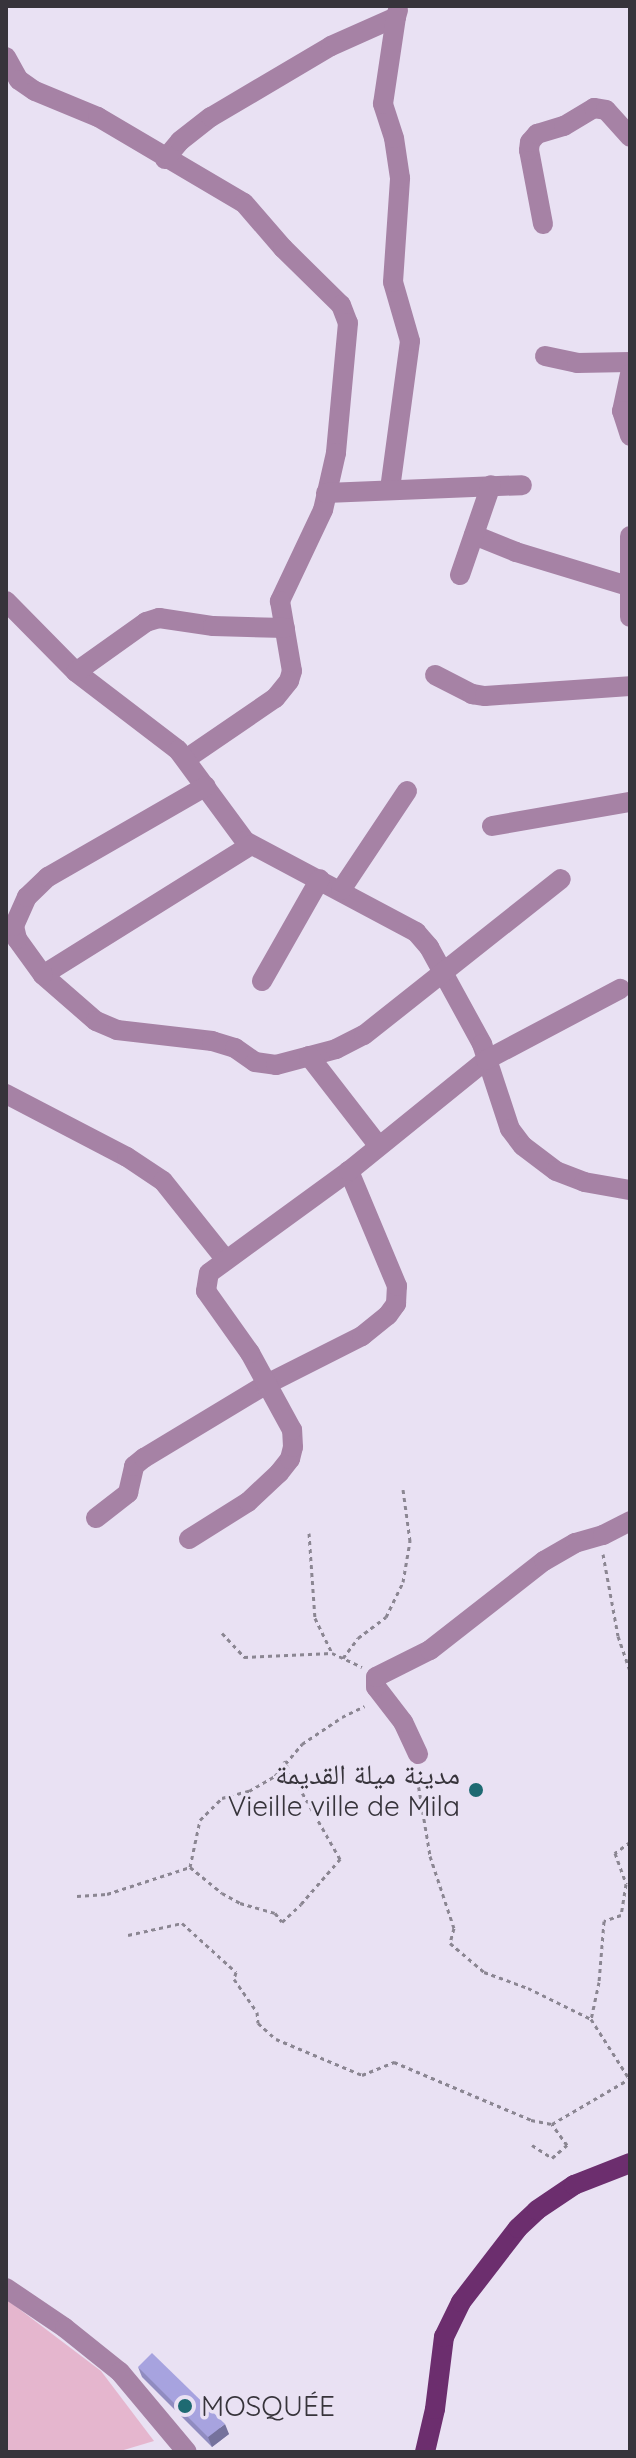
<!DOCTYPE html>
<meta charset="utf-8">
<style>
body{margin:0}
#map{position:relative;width:636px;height:2458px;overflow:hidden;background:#e9e1f3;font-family:Quicksand,"Noto Naskh Arabic",sans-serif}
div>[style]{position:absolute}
.green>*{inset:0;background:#e5b6ce}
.path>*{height:3px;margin-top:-1.5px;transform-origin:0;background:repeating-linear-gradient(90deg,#8b8692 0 4px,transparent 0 8px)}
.minor>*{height:20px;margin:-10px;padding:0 10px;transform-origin:10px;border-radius:10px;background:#a682a5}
.major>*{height:20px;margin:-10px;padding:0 10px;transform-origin:10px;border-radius:10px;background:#6c2e6e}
.wall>*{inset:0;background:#908cc0}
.shaded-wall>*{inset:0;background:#75729c}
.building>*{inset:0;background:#a7a3df}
.dots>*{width:22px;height:22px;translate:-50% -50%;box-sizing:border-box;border:4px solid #e9e1f3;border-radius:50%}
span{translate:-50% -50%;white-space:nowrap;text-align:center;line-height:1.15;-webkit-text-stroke:7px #e9e1f3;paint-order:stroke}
.poi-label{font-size:28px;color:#37343b}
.right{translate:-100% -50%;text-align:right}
.left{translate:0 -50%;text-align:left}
.frame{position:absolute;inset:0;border:8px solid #37343b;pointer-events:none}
</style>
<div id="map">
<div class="green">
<i style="clip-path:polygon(6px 2299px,101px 2371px,154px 2441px,117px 2452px,6px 2452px)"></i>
</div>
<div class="path">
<i style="left:309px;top:1533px;width:85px;rotate:86deg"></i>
<i style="left:315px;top:1618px;width:39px;rotate:64deg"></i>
<i style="left:332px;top:1653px;width:33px;rotate:25deg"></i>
<i style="left:603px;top:1554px;width:83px;rotate:79.6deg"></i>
<i style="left:618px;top:1636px;width:37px;rotate:71deg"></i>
<i style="left:222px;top:1633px;width:33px;rotate:47deg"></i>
<i style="left:244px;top:1657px;width:88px;rotate:-2.6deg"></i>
<i style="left:343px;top:1658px;width:25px;rotate:-53deg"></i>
<i style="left:358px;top:1638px;width:35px;rotate:-37deg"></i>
<i style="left:386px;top:1617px;width:39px;rotate:-64deg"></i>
<i style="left:403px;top:1582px;width:42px;rotate:-80.3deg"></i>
<i style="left:410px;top:1541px;width:52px;rotate:-97.7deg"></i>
<i style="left:416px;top:1771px;width:86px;rotate:80.6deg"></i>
<i style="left:430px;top:1856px;width:76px;rotate:71.6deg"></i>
<i style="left:454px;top:1928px;width:16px;rotate:105deg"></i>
<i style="left:450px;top:1943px;width:45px;rotate:40.5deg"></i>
<i style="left:484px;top:1972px;width:47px;rotate:20deg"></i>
<i style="left:528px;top:1988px;width:70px;rotate:26.2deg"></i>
<i style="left:630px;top:1842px;width:19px;rotate:144deg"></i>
<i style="left:615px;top:1853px;width:33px;rotate:70deg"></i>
<i style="left:626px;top:1884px;width:31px;rotate:99deg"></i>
<i style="left:621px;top:1915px;width:18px;rotate:161deg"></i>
<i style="left:604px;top:1921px;width:61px;rotate:94.7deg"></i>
<i style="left:599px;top:1982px;width:38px;rotate:102deg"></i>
<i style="left:591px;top:2019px;width:72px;rotate:57.4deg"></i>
<i style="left:190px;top:1867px;width:41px;rotate:39.1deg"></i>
<i style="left:222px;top:1893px;width:21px;rotate:29deg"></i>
<i style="left:240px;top:1903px;width:36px;rotate:16deg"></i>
<i style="left:275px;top:1913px;width:11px;rotate:52deg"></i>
<i style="left:282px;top:1922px;width:26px;rotate:-43deg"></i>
<i style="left:301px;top:1904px;width:60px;rotate:-49.1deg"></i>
<i style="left:340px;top:1859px;width:113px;rotate:-119.7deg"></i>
<i style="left:77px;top:1896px;width:30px;rotate:-4deg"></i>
<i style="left:107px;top:1894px;width:87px;rotate:-18deg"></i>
<i style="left:190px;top:1867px;width:48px;rotate:-78deg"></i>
<i style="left:200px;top:1820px;width:31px;rotate:-45deg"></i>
<i style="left:222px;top:1798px;width:28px;rotate:-15deg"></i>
<i style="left:249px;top:1791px;width:30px;rotate:-30deg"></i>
<i style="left:275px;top:1776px;width:42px;rotate:-49.8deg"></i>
<i style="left:302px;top:1744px;width:48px;rotate:-34deg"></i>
<i style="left:342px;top:1717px;width:25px;rotate:-26deg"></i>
<i style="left:128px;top:1935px;width:55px;rotate:-12.5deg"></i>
<i style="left:182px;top:1923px;width:73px;rotate:42.2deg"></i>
<i style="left:236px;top:1972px;width:7px;rotate:106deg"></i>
<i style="left:234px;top:1979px;width:40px;rotate:55.1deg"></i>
<i style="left:257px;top:2012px;width:11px;rotate:85deg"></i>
<i style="left:258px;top:2023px;width:24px;rotate:42deg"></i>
<i style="left:276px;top:2039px;width:93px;rotate:22.7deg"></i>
<i style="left:362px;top:2075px;width:35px;rotate:-22deg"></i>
<i style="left:394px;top:2062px;width:149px;rotate:22.9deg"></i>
<i style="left:531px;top:2120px;width:21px;rotate:11deg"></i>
<i style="left:552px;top:2124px;width:89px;rotate:-30.3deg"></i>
<i style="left:532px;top:2145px;width:24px;rotate:33deg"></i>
<i style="left:552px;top:2158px;width:20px;rotate:-41deg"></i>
<i style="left:567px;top:2145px;width:26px;rotate:-126deg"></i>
</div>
<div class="minor">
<i style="left:6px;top:57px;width:26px;rotate:61deg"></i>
<i style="left:19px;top:80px;width:19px;rotate:35deg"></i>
<i style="left:35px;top:91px;width:68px;rotate:22.4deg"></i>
<i style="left:98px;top:117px;width:169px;rotate:30.5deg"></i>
<i style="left:244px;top:203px;width:60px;rotate:49.1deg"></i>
<i style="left:283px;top:248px;width:81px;rotate:44.5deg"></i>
<i style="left:341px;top:305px;width:19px;rotate:69deg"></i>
<i style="left:348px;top:323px;width:131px;rotate:95.3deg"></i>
<i style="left:336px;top:453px;width:58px;rotate:102.8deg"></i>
<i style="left:323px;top:510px;width:101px;rotate:115.3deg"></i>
<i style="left:280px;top:601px;width:71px;rotate:80.3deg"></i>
<i style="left:292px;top:671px;width:10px;rotate:107deg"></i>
<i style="left:289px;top:681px;width:22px;rotate:129deg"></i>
<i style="left:275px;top:698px;width:108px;rotate:145.6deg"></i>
<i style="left:165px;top:159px;width:23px;rotate:-50deg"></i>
<i style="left:180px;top:141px;width:39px;rotate:-38deg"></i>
<i style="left:211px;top:117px;width:139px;rotate:-30.6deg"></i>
<i style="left:331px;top:46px;width:71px;rotate:-24deg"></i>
<i style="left:396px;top:17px;width:7px;rotate:-74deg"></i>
<i style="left:543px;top:224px;width:75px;rotate:-100.7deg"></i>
<i style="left:529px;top:150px;width:8px;rotate:-83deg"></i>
<i style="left:530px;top:142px;width:11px;rotate:-49deg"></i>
<i style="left:537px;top:134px;width:28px;rotate:-17deg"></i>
<i style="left:564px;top:126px;width:35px;rotate:-31deg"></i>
<i style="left:594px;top:108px;width:12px;rotate:9deg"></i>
<i style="left:606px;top:110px;width:36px;rotate:48deg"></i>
<i style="left:545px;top:356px;width:33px;rotate:12deg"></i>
<i style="left:577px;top:363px;width:53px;rotate:-1.1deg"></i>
<i style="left:630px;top:374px;width:38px;rotate:102deg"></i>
<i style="left:622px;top:411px;width:26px;rotate:72deg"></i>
<i style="left:390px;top:489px;width:149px;rotate:-82.3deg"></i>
<i style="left:410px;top:341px;width:61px;rotate:-106.1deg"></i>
<i style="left:393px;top:282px;width:104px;rotate:-86.1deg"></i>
<i style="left:400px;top:178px;width:40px;rotate:-98.5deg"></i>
<i style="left:394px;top:138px;width:36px;rotate:-108deg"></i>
<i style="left:383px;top:104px;width:88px;rotate:-81.5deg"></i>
<i style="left:326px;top:493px;width:196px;rotate:-2.3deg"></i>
<i style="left:474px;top:535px;width:45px;rotate:22deg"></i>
<i style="left:516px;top:552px;width:117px;rotate:16.9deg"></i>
<i style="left:630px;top:536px;width:81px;rotate:90deg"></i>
<i style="left:460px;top:575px;width:95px;rotate:-71deg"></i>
<i style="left:6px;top:601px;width:100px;rotate:45.4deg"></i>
<i style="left:76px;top:672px;width:128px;rotate:37.4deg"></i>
<i style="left:178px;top:750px;width:113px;rotate:53.6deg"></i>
<i style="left:245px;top:841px;width:194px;rotate:28deg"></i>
<i style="left:416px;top:932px;width:20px;rotate:49deg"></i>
<i style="left:429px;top:947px;width:111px;rotate:61.3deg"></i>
<i style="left:482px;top:1044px;width:89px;rotate:71.8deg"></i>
<i style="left:510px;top:1129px;width:21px;rotate:53deg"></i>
<i style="left:523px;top:1146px;width:41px;rotate:37.1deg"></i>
<i style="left:556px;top:1171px;width:30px;rotate:21deg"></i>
<i style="left:584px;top:1182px;width:47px;rotate:9.9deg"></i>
<i style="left:76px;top:672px;width:86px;rotate:-35.5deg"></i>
<i style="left:146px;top:622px;width:14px;rotate:-17deg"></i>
<i style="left:159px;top:618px;width:55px;rotate:8.4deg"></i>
<i style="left:213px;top:626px;width:72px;rotate:1.6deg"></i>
<i style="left:435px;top:675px;width:42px;rotate:27.2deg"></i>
<i style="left:472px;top:694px;width:13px;rotate:9deg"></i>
<i style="left:485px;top:696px;width:145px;rotate:-3.9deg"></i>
<i style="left:492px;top:826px;width:140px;rotate:-9.9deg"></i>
<i style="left:251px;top:845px;width:245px;rotate:148deg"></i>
<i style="left:43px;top:975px;width:70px;rotate:41deg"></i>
<i style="left:96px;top:1021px;width:23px;rotate:23deg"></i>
<i style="left:117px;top:1030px;width:96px;rotate:6.6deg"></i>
<i style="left:212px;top:1041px;width:24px;rotate:17deg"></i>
<i style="left:235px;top:1048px;width:24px;rotate:35deg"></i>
<i style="left:255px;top:1062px;width:21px;rotate:8deg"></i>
<i style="left:276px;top:1065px;width:62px;rotate:-14.9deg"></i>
<i style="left:336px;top:1049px;width:31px;rotate:-27deg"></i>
<i style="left:364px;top:1035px;width:251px;rotate:-38.4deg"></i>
<i style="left:341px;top:890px;width:119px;rotate:-56.3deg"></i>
<i style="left:43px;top:975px;width:44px;rotate:-125.8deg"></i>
<i style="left:17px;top:939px;width:13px;rotate:-103deg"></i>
<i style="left:14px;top:926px;width:32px;rotate:-66deg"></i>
<i style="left:27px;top:897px;width:29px;rotate:-44deg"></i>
<i style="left:48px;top:877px;width:182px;rotate:-29.9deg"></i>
<i style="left:262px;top:981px;width:117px;rotate:-60.4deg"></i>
<i style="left:309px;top:1056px;width:113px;rotate:52.2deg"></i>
<i style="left:6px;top:1094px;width:136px;rotate:27.5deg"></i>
<i style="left:127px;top:1157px;width:43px;rotate:33.7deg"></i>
<i style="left:163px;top:1181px;width:101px;rotate:51.4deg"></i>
<i style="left:96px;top:1518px;width:41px;rotate:-38deg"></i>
<i style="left:128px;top:1493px;width:28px;rotate:-77deg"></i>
<i style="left:134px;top:1466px;width:13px;rotate:-39deg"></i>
<i style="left:144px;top:1458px;width:141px;rotate:-31.1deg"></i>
<i style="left:265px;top:1385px;width:109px;rotate:-26.8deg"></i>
<i style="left:362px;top:1336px;width:33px;rotate:-39deg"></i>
<i style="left:388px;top:1315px;width:14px;rotate:-54deg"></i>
<i style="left:396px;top:1304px;width:18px;rotate:-87deg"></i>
<i style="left:397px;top:1286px;width:125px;rotate:-112.7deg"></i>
<i style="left:189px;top:1539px;width:70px;rotate:-32.1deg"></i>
<i style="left:248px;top:1502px;width:42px;rotate:-43.1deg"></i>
<i style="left:279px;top:1473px;width:18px;rotate:-52deg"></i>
<i style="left:290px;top:1459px;width:12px;rotate:-76deg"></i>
<i style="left:293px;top:1447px;width:17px;rotate:-93deg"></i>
<i style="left:292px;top:1430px;width:88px;rotate:-118.6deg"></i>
<i style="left:250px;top:1353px;width:76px;rotate:-125.4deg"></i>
<i style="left:206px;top:1291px;width:18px;rotate:-81deg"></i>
<i style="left:209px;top:1273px;width:173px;rotate:-36.1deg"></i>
<i style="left:349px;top:1171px;width:176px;rotate:-39deg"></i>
<i style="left:486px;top:1060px;width:152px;rotate:-27.9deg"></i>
<i style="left:418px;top:1754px;width:35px;rotate:-115deg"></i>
<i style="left:403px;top:1722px;width:44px;rotate:-127.6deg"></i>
<i style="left:376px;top:1687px;width:10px;rotate:-90deg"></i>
<i style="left:376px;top:1677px;width:60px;rotate:-26.6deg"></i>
<i style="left:430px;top:1650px;width:145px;rotate:-38deg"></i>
<i style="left:544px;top:1561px;width:36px;rotate:-30deg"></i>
<i style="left:575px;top:1543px;width:29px;rotate:-16deg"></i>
<i style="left:603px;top:1535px;width:30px;rotate:-27deg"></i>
<i style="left:6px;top:2288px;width:71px;rotate:34.1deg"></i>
<i style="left:65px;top:2328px;width:70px;rotate:38.7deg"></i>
<i style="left:120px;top:2372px;width:104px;rotate:50.1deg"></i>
</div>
<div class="major">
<i style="left:425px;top:2452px;width:44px;rotate:-76.9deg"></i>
<i style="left:435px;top:2409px;width:73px;rotate:-82.9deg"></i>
<i style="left:444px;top:2337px;width:39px;rotate:-64deg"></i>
<i style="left:461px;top:2302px;width:93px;rotate:-52.4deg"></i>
<i style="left:518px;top:2228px;width:26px;rotate:-43deg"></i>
<i style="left:537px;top:2210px;width:45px;rotate:-34deg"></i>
<i style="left:574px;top:2185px;width:60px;rotate:-21.4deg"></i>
</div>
<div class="wall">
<i style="clip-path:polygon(138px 2367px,229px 2434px,212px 2447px,142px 2377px)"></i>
</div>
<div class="shaded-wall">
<i style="clip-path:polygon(225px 2424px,229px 2434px,212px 2447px,208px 2437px)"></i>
</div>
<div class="building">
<i style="clip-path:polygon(152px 2353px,225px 2424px,208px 2437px,138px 2367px)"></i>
</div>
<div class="dots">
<i style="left:476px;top:1790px;background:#1e6a72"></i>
<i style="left:185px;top:2406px;background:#1e6a72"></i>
</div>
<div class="poi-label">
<span class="right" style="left:460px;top:1790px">مدينة ميلة القديمة<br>Vieille ville de Mila</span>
<span class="left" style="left:201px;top:2406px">MOSQUÉE</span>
</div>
<div class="frame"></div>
</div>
